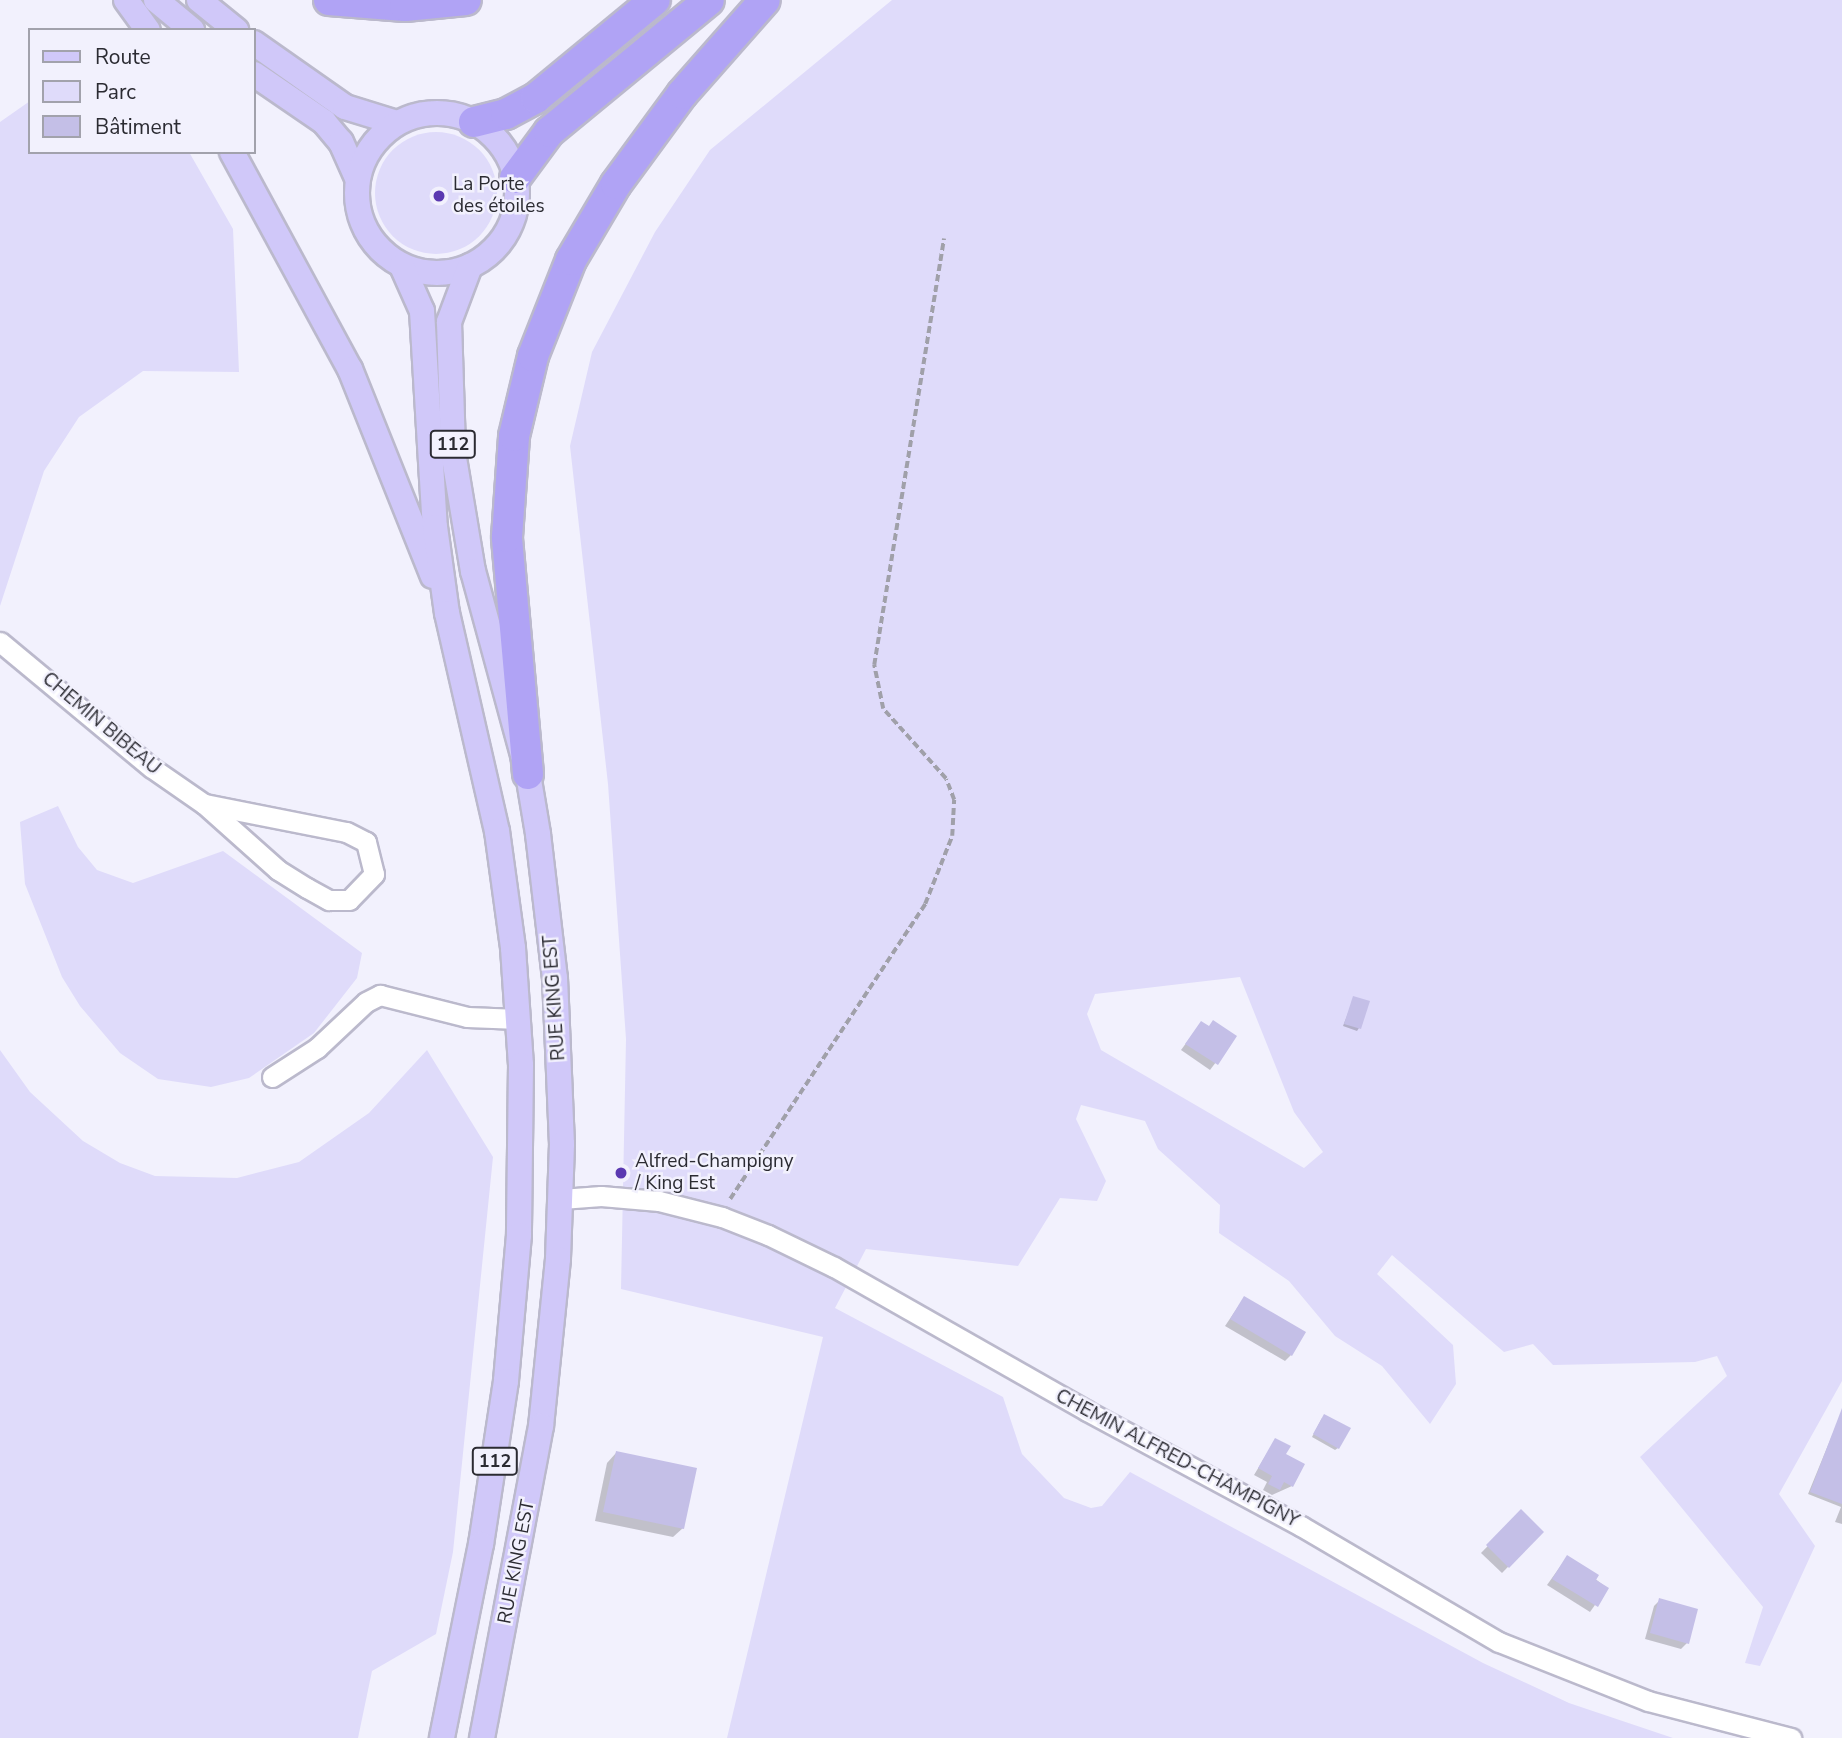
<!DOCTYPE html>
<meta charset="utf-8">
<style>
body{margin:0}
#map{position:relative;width:1842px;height:1738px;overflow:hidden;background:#f2f1fd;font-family:"Nunito Sans",sans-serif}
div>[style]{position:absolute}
.green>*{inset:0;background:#dfdbfa}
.round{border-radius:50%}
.shadow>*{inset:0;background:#0003}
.building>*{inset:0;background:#c4bfe7}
.path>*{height:3.5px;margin-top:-1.75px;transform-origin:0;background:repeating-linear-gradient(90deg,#a0a0a9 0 7px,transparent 0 10.5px)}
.roads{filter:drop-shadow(2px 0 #bbb9cc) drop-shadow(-2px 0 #bbb9cc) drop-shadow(0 2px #bbb9cc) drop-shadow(0 -2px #bbb9cc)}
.minor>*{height:19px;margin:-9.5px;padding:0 9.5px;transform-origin:9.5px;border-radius:9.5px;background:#fff}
.major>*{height:24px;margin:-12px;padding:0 12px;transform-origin:12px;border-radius:12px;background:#d0c8f9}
.major>.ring{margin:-12px;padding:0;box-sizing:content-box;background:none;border:24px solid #d0c8f9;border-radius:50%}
.highway>*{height:30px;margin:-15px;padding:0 15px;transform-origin:15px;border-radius:15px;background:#b0a3f5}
.dots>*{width:19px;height:19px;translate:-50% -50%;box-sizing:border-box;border:4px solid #f2f1fd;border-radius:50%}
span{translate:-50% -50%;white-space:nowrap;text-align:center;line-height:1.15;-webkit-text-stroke:5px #f2f1fd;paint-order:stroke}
.shield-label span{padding:2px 5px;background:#f2f1fd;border:2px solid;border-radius:5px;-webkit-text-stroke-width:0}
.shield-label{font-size:18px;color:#2b2b32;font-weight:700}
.poi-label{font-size:19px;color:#2b2b32}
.left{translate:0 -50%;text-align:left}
.street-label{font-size:19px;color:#2b2b32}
.legend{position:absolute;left:28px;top:28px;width:228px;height:126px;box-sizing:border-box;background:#f2f1fd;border:2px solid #a2a2ac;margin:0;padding:9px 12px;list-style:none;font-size:21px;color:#2b2b32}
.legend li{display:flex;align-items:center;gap:14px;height:35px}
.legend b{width:35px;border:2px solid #a2a2ac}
</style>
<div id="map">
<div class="green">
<i style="clip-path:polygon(evenodd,892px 0,1842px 0,1842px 1381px,1779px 1494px,1815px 1546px,1760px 1666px,1745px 1663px,1763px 1607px,1640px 1457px,1727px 1376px,1717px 1356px,1695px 1362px,1553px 1365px,1533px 1344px,1504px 1352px,1392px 1255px,1377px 1274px,1453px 1345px,1456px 1384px,1430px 1424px,1382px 1366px,1335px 1336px,1289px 1281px,1219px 1233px,1220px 1205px,1158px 1149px,1145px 1121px,1081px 1105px,1076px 1119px,1106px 1181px,1097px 1201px,1060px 1198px,1018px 1266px,866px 1249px,835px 1308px,1003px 1397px,1022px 1454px,1064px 1498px,1091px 1508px,1102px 1506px,1130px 1472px,1483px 1663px,1569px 1703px,1673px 1738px,727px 1738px,823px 1337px,621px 1289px,626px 1039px,608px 784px,570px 446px,592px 352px,655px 232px,710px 150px,892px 0,1240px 977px,1294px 1112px,1323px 1152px,1304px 1168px,1101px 1050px,1087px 1014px,1095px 994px,1240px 977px)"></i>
<i style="clip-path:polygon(30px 101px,30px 152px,189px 152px,233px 229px,239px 372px,143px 371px,79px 417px,44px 471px,0 606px,0 122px)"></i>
<i class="round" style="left:375px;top:132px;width:122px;height:122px"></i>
<i style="clip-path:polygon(58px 806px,78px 847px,97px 870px,133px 883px,223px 851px,362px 953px,357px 978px,314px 1033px,249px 1078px,211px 1087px,158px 1079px,120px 1053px,80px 1006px,62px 977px,25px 884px,20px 822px)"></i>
<i style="clip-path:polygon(0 1050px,30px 1092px,83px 1141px,120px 1163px,155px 1176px,237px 1178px,299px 1162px,369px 1113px,427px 1050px,493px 1157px,453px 1552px,436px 1634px,372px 1671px,358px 1738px,0 1738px)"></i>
</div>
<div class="shadow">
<i style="clip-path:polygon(1354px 998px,1359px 1028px,1357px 1031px,1343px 1026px)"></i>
<i style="clip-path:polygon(1201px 1023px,1235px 1037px,1210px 1070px,1181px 1050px)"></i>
<i style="clip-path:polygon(1244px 1298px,1291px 1355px,1285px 1361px,1225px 1326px)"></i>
<i style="clip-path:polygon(1842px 1411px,1842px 1524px,1835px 1522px,1841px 1507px,1808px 1494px)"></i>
<i style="clip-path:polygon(1322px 1418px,1338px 1448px,1335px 1450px,1312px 1437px)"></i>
<i style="clip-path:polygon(1275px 1440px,1292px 1486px,1272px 1495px,1263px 1490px,1267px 1482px,1254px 1475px)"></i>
<i style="clip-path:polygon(616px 1453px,683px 1528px,673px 1537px,595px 1521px,607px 1463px)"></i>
<i style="clip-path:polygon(1521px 1512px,1542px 1532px,1502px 1573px,1481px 1553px)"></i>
<i style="clip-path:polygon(1567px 1557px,1607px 1588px,1590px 1612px,1547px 1585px)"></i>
<i style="clip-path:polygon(1660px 1600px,1687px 1643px,1681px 1649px,1645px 1639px,1654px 1606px)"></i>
</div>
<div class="building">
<i style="clip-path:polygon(1353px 996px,1370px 1001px,1361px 1029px,1344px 1024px)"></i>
<i style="clip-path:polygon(1213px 1020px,1237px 1036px,1218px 1065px,1185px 1044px,1201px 1021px,1209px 1026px)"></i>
<i style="clip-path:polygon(1244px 1296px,1306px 1332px,1292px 1356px,1230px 1319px)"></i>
<i style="clip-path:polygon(1842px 1408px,1842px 1504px,1810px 1492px)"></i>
<i style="clip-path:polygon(1324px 1414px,1351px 1428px,1339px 1449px,1313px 1434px)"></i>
<i style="clip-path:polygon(1275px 1438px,1291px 1446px,1286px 1454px,1305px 1464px,1293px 1487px,1284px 1482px,1280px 1490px,1268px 1484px,1272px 1476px,1258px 1468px)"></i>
<i style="clip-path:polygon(616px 1451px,697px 1468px,684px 1529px,603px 1512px)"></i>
<i style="clip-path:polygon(1521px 1509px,1544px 1532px,1509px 1568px,1486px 1545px)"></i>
<i style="clip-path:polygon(1567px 1555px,1599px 1575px,1596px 1580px,1609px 1588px,1598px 1607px,1552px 1579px)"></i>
<i style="clip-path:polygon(1659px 1598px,1698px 1609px,1689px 1644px,1650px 1633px)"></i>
</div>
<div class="path">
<i style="left:730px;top:1199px;width:354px;rotate:-56.5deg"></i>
<i style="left:925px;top:904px;width:73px;rotate:-68.3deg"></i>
<i style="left:952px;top:836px;width:36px;rotate:-87deg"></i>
<i style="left:954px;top:800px;width:22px;rotate:-111deg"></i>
<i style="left:946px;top:779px;width:94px;rotate:-132deg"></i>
<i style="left:883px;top:709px;width:45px;rotate:-101.6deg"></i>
<i style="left:874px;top:665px;width:432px;rotate:-80.7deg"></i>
</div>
<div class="roads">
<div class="minor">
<i style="left:0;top:642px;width:197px;rotate:39.7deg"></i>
<i style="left:152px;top:768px;width:63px;rotate:34.7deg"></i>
<i style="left:204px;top:804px;width:99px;rotate:41.7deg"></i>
<i style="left:278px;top:870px;width:34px;rotate:32deg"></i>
<i style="left:307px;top:888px;width:25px;rotate:29deg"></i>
<i style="left:329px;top:900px;width:20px"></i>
<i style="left:349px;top:900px;width:36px;rotate:-46deg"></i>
<i style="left:374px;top:874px;width:33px;rotate:-104deg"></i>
<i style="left:366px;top:842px;width:22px;rotate:-153deg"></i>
<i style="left:346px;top:832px;width:145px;rotate:-168.8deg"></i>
<i style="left:272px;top:1077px;width:54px;rotate:-32.8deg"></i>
<i style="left:317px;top:1048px;width:67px;rotate:-43.2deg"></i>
<i style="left:366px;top:1002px;width:16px;rotate:-27deg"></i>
<i style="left:380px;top:995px;width:90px;rotate:14.2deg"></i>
<i style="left:467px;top:1017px;width:52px;rotate:2.2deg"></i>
<i style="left:561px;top:1199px;width:40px;rotate:-4.3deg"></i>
<i style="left:601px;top:1196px;width:58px;rotate:4.9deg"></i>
<i style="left:659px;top:1201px;width:65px;rotate:14.3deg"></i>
<i style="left:722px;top:1217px;width:49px;rotate:21.4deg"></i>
<i style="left:768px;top:1235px;width:73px;rotate:25.9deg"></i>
<i style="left:834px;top:1267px;width:291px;rotate:29.6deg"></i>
<i style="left:1087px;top:1411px;width:243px;rotate:28.3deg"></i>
<i style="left:1301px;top:1526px;width:229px;rotate:30.4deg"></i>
<i style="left:1499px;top:1642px;width:160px;rotate:21.6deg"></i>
<i style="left:1648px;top:1701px;width:148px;rotate:14.5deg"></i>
</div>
<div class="major">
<i style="left:126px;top:0;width:37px;rotate:54deg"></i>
<i style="left:156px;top:0;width:47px;rotate:39.8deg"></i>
<i style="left:199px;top:0;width:48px;rotate:39deg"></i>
<i style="left:254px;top:43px;width:111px;rotate:35.1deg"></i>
<i style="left:345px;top:107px;width:54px;rotate:17.1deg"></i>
<i style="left:254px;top:74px;width:85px;rotate:34.4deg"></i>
<i style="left:324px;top:122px;width:26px;rotate:50deg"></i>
<i style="left:341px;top:142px;width:39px;rotate:66deg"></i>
<i class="ring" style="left:357px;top:113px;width:136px;height:136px"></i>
<i style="left:232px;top:152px;width:247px;rotate:61.5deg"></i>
<i style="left:350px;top:369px;width:223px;rotate:68.2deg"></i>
<i style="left:402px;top:266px;width:49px;rotate:66deg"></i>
<i style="left:422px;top:311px;width:216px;rotate:86.6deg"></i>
<i style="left:435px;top:527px;width:87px;rotate:82.1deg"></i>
<i style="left:447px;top:613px;width:224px;rotate:77.1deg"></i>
<i style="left:497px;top:831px;width:118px;rotate:82.2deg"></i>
<i style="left:513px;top:948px;width:117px;rotate:86.1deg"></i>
<i style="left:521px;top:1065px;width:170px;rotate:90.7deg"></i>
<i style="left:519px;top:1235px;width:147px;rotate:95.1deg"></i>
<i style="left:506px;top:1381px;width:165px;rotate:98.7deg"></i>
<i style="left:481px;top:1544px;width:198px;rotate:101.4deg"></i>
<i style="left:470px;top:266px;width:60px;rotate:110.6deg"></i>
<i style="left:449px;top:322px;width:130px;rotate:88.2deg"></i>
<i style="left:453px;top:452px;width:121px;rotate:80.5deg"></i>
<i style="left:473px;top:571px;width:210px;rotate:74.8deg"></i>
<i style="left:528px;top:774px;width:61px;rotate:80.5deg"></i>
<i style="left:538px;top:834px;width:145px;rotate:83.3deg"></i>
<i style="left:555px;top:978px;width:166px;rotate:87.6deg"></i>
<i style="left:562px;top:1144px;width:115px;rotate:92deg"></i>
<i style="left:558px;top:1259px;width:168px;rotate:95.8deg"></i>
<i style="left:541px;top:1426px;width:318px;rotate:100.7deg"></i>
</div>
<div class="highway">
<i style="left:329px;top:0;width:76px;rotate:4.5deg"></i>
<i style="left:405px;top:6px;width:61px;rotate:-5.6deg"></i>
<i style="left:474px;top:122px;width:33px;rotate:-14deg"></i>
<i style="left:506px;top:114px;width:34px;rotate:-28deg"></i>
<i style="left:536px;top:98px;width:154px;rotate:-39.5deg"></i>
<i style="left:515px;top:178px;width:57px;rotate:-53.5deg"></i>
<i style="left:549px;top:132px;width:207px;rotate:-39.5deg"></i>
<i style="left:528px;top:774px;width:238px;rotate:-95.1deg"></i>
<i style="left:507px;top:537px;width:101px;rotate:-86deg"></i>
<i style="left:514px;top:436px;width:82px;rotate:-76.6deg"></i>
<i style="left:533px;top:356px;width:103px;rotate:-68.4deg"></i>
<i style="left:571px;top:260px;width:88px;rotate:-59.4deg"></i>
<i style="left:616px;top:184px;width:112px;rotate:-53.7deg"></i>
<i style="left:682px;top:94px;width:125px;rotate:-48.6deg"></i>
</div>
</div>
<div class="dots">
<i style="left:439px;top:196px;background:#5b39b1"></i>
<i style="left:621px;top:1173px;background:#5b39b1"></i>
</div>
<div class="shield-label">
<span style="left:453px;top:444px">112</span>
<span style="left:495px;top:1461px">112</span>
</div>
<div class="poi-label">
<span class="left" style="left:453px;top:196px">La Porte<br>des étoiles</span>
<span class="left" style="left:635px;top:1173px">Alfred-Champigny<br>/ King Est</span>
</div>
<div class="street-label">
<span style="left:101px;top:724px;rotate:40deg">CHEMIN BIBEAU</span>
<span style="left:555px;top:998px;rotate:-94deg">RUE KING EST</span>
<span style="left:1177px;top:1459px;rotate:28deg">CHEMIN ALFRED-CHAMPIGNY</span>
<span style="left:517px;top:1562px;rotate:-79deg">RUE KING EST</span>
</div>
<ul class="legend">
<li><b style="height:9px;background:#d0c8f9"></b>Route</li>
<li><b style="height:19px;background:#dfdbfa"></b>Parc</li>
<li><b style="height:19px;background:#c4bfe7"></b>Bâtiment</li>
</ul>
</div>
